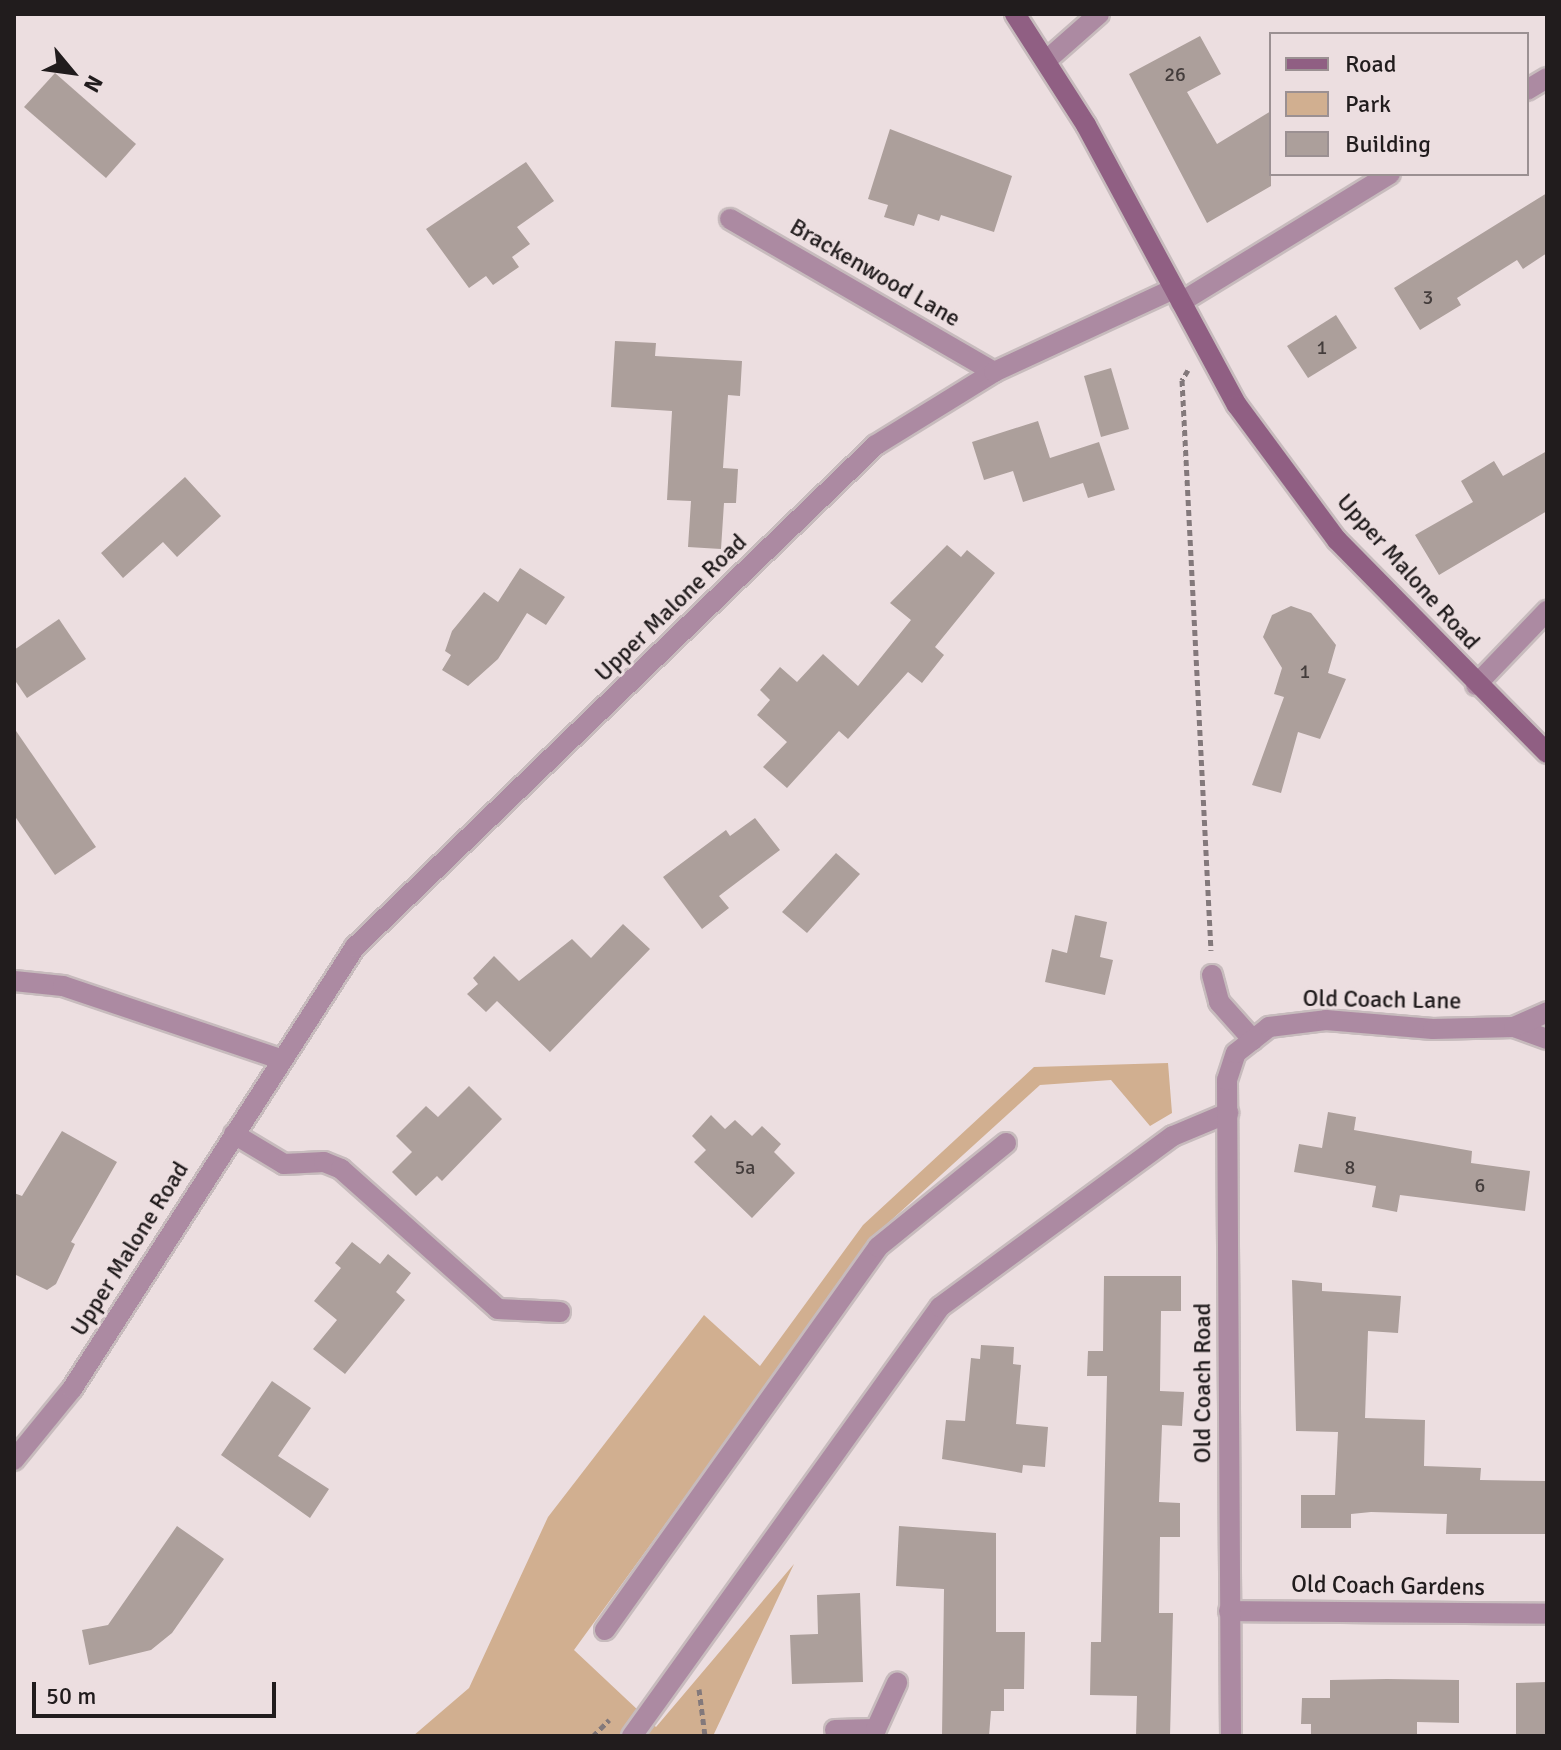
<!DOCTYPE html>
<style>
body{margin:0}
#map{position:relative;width:1561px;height:1750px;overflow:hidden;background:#ecdee0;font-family:Signika,sans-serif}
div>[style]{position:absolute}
.green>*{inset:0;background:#d1af90}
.building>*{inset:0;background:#ac9f9b}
.path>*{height:5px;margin-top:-2.5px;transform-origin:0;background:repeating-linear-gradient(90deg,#83797b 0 6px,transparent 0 10px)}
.roads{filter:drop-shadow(2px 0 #c7bbbd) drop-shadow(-2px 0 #c7bbbd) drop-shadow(0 2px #c7bbbd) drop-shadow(0 -2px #c7bbbd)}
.lane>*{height:20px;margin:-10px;padding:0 10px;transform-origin:10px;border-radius:10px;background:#ac8aa2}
.street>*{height:20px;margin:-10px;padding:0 10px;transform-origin:10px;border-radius:10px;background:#ac8aa2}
.secondary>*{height:20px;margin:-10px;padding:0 10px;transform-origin:10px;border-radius:10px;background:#905f83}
span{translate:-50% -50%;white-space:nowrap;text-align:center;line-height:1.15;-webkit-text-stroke:6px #ecdee0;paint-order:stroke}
.number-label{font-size:20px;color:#443d3c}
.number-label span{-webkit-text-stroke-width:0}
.street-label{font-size:24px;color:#211c1d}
.frame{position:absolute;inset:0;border:16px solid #211c1d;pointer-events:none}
.legend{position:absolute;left:1269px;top:32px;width:260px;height:144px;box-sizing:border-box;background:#ecdee0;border:2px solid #9b9092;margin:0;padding:10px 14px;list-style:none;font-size:24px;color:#211c1d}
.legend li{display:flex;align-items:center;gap:16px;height:40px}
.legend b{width:40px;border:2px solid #9b9092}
.north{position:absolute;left:32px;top:32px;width:80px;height:80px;-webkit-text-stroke:6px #ecdee0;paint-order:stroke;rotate:119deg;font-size:22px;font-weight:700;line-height:32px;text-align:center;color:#211c1d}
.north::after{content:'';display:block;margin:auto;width:28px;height:36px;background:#211c1d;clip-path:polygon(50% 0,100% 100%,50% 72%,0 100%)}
.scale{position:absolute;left:32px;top:1682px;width:244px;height:36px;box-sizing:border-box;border:4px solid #211c1d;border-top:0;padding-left:10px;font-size:24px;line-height:28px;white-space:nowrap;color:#211c1d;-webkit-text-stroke:6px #ecdee0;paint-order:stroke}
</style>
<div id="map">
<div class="green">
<i style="clip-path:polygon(1168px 1063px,1172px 1113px,1150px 1126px,1111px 1080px,1040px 1085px,876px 1234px,574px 1650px,656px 1727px,794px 1564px,713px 1736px,413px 1736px,469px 1688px,548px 1517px,704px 1315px,760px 1366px,863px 1225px,1034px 1067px)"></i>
</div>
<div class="building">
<i style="clip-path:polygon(1200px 36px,1221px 74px,1187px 92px,1217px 144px,1271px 111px,1271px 186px,1207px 223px,1129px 74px)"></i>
<i style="clip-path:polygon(55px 73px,136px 144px,106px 178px,24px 107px)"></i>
<i style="clip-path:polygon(890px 129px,1012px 176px,994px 232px,941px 215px,939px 221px,918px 214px,914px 226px,884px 217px,888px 205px,868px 199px)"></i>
<i style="clip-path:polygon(526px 162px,554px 201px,517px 227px,530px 244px,512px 257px,519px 267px,493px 285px,486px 276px,469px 288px,426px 229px)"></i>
<i style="clip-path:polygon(1547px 193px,1547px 253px,1523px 269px,1517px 260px,1457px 298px,1461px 305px,1420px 330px,1394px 288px)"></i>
<i style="clip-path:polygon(1336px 315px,1357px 348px,1308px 378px,1287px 346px)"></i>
<i style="clip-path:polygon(615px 341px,656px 343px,655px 356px,742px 361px,740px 396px,728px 395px,723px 468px,738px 469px,736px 503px,724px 503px,721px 549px,688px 547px,691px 501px,667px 500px,672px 411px,611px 407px)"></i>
<i style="clip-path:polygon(1111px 368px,1129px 429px,1101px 437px,1084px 376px)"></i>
<i style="clip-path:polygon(1038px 421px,1050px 458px,1099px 442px,1115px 490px,1088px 498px,1083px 483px,1023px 502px,1013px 471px,984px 480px,972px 442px)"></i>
<i style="clip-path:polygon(1547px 451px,1547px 511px,1439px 575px,1415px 535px,1473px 502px,1461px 481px,1494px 461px,1503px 476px)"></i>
<i style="clip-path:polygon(185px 477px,221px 516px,177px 557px,163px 542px,123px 578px,101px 553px)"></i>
<i style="clip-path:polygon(947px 545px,961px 557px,967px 550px,995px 573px,935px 647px,944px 655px,922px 683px,908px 672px,848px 739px,839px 731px,787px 788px,763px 767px,787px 742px,757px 715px,770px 700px,760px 690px,780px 667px,797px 682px,823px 654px,858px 686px,911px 620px,890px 603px)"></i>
<i style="clip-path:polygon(520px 568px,565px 597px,546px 625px,527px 613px,498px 659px,468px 686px,442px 670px,451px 655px,445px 651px,452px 631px,484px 592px,498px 602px)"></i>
<i style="clip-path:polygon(1291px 606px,1311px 613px,1336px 645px,1328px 673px,1346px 679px,1320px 739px,1298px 732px,1281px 793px,1252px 785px,1284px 697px,1274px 694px,1282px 668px,1263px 637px,1272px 615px)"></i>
<i style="clip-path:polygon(59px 619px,86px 659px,27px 698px,14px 679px,14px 650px)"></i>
<i style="clip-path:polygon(14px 728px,96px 847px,55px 875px,14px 815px)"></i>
<i style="clip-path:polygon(755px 818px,780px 850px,719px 896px,729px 908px,702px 929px,663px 877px,726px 830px,730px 836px)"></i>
<i style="clip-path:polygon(836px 853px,860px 874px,807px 933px,782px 912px)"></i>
<i style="clip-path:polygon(1075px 915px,1107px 922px,1100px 957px,1113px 960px,1105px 995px,1045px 982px,1052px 949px,1067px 953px)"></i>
<i style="clip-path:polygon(623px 924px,650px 949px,550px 1052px,497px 1001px,486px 1012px,467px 994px,478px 984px,473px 978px,494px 956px,519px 981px,572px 939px,591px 958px)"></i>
<i style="clip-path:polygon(469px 1086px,502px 1119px,442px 1181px,437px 1176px,416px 1196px,392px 1172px,412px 1152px,396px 1136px,426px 1106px,438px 1117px)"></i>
<i style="clip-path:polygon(1328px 1112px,1356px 1117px,1354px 1130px,1472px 1151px,1471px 1163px,1530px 1171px,1525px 1211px,1400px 1195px,1397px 1212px,1372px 1207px,1376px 1186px,1294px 1172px,1299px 1144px,1322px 1148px)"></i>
<i style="clip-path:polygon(711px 1115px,725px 1129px,735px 1120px,752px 1136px,762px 1126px,781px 1144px,774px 1152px,795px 1173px,752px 1218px,694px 1162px,706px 1150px,692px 1136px)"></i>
<i style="clip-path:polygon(62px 1131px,117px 1162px,71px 1242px,75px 1244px,56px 1284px,47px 1290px,14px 1274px,14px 1193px,22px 1196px)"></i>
<i style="clip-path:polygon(352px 1242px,380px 1264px,388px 1254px,411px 1273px,396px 1292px,405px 1300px,345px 1374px,313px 1349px,337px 1320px,314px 1301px,341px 1268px,335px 1263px)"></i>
<i style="clip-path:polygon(1104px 1276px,1181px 1276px,1181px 1311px,1161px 1311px,1160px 1391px,1184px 1392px,1182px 1426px,1162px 1425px,1159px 1502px,1180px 1503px,1180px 1537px,1160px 1537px,1159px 1613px,1173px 1613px,1170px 1736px,1136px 1736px,1137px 1696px,1090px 1695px,1091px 1642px,1101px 1642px,1107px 1376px,1087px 1376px,1088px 1351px,1103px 1351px)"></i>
<i style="clip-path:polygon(1292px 1280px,1322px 1283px,1322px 1291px,1401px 1296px,1398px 1333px,1368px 1331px,1365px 1418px,1425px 1420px,1424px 1466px,1481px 1468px,1480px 1480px,1547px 1481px,1547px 1534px,1446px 1534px,1447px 1514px,1371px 1512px,1351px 1514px,1351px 1528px,1301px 1528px,1301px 1495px,1335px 1495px,1338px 1432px,1296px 1431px)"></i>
<i style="clip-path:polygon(981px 1345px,1014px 1347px,1013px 1364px,1021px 1365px,1016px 1424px,1048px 1427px,1045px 1467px,1023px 1465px,1022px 1473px,942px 1459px,946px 1420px,965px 1421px,971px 1358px,980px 1359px)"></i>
<i style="clip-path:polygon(272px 1381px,311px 1408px,278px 1456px,329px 1489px,310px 1518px,221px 1455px)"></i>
<i style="clip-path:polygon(177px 1526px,224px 1559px,172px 1633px,151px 1650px,89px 1665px,82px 1630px,108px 1625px)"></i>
<i style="clip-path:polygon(899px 1526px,996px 1533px,996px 1632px,1025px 1632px,1024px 1689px,1004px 1689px,1004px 1711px,991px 1711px,989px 1736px,942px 1736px,944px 1589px,896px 1586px)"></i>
<i style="clip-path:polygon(860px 1593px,863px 1682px,792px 1684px,790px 1635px,818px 1634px,817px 1595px)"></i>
<i style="clip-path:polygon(1387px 1679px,1459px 1680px,1459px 1723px,1417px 1722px,1417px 1736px,1311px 1736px,1311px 1724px,1301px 1724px,1302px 1698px,1330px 1698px,1330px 1680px)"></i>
<i style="clip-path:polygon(1547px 1682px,1547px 1736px,1516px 1736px,1516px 1683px)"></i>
</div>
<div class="path">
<i style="left:1188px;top:370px;width:12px;rotate:121deg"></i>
<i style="left:1182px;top:380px;width:571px;rotate:87.09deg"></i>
<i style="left:699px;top:1689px;width:47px;rotate:82.7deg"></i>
<i style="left:593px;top:1736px;width:23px;rotate:-45deg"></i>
</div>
<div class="roads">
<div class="lane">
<i style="left:1212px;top:975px;width:28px;rotate:75deg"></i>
<i style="left:1219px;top:1002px;width:51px;rotate:48.2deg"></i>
<i style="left:234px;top:1134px;width:58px;rotate:31deg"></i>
<i style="left:284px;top:1164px;width:40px;rotate:-2.9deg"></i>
<i style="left:324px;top:1162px;width:18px;rotate:22deg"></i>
<i style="left:341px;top:1169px;width:210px;rotate:41.7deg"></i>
<i style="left:498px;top:1309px;width:62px;rotate:2.8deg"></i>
<i style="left:605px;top:1630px;width:470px;rotate:-54.5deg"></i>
<i style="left:878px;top:1247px;width:165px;rotate:-39.1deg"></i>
<i style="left:632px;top:1736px;width:528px;rotate:-54.32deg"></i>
<i style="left:940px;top:1307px;width:289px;rotate:-36.3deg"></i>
<i style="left:1173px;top:1136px;width:60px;rotate:-22.7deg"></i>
</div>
<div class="street">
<i style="left:1048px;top:59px;width:68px;rotate:-41.4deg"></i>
<i style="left:1527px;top:90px;width:23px;rotate:-31deg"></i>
<i style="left:730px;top:219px;width:305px;rotate:30.1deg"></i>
<i style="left:1181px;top:302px;width:245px;rotate:-31.5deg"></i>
<i style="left:1476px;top:685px;width:103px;rotate:-46.2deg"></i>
<i style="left:14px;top:981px;width:49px;rotate:5.8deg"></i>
<i style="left:63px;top:986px;width:229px;rotate:18.6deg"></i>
<i style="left:1514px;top:1027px;width:35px;rotate:20deg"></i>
<i style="left:14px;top:1460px;width:92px;rotate:-50.8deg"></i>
<i style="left:72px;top:1389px;width:525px;rotate:-57.37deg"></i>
<i style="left:355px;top:947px;width:723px;rotate:-43.94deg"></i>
<i style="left:876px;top:445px;width:139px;rotate:-31.7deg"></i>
<i style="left:994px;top:372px;width:198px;rotate:-24.8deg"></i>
<i style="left:1229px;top:1611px;width:318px;rotate:0.5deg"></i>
<i style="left:835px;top:1730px;width:41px;rotate:-1.4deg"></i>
<i style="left:876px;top:1729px;width:51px;rotate:-65.5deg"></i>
<i style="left:1231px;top:1736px;width:656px;rotate:-90.35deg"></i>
<i style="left:1227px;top:1080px;width:28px;rotate:-72deg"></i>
<i style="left:1236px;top:1053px;width:42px;rotate:-38.2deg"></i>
<i style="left:1269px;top:1027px;width:57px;rotate:-7deg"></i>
<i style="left:1326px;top:1020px;width:107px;rotate:4.8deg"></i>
<i style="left:1433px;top:1029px;width:81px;rotate:-1.4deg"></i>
<i style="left:1514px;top:1027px;width:36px;rotate:-24deg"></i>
</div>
<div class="secondary">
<i style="left:1015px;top:14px;width:132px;rotate:57.4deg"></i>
<i style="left:1086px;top:125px;width:318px;rotate:61.7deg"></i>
<i style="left:1237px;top:405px;width:168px;rotate:53.5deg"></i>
<i style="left:1337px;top:540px;width:299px;rotate:45.4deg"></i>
</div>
</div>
<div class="number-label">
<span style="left:1175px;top:74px">26</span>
<span style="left:1428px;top:297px">3</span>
<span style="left:1322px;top:347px">1</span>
<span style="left:1305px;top:671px">1</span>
<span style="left:745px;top:1167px">5a</span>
<span style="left:1350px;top:1167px">8</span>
<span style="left:1480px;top:1185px">6</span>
</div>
<div class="street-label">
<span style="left:875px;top:273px;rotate:30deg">Brackenwood Lane</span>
<span style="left:1408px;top:572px;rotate:48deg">Upper Malone Road</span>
<span style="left:671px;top:608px;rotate:-44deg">Upper Malone Road</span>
<span style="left:1382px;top:1000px;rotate:1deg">Old Coach Lane</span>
<span style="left:130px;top:1249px;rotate:-58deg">Upper Malone Road</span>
<span style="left:1203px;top:1383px;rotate:-90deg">Old Coach Road</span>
<span style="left:1388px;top:1586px;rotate:1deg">Old Coach Gardens</span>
</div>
<div class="frame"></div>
<ul class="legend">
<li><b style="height:10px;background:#905f83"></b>Road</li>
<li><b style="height:22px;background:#d1af90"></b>Park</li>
<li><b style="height:22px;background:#ac9f9b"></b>Building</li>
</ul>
<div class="north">N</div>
<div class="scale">50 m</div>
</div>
